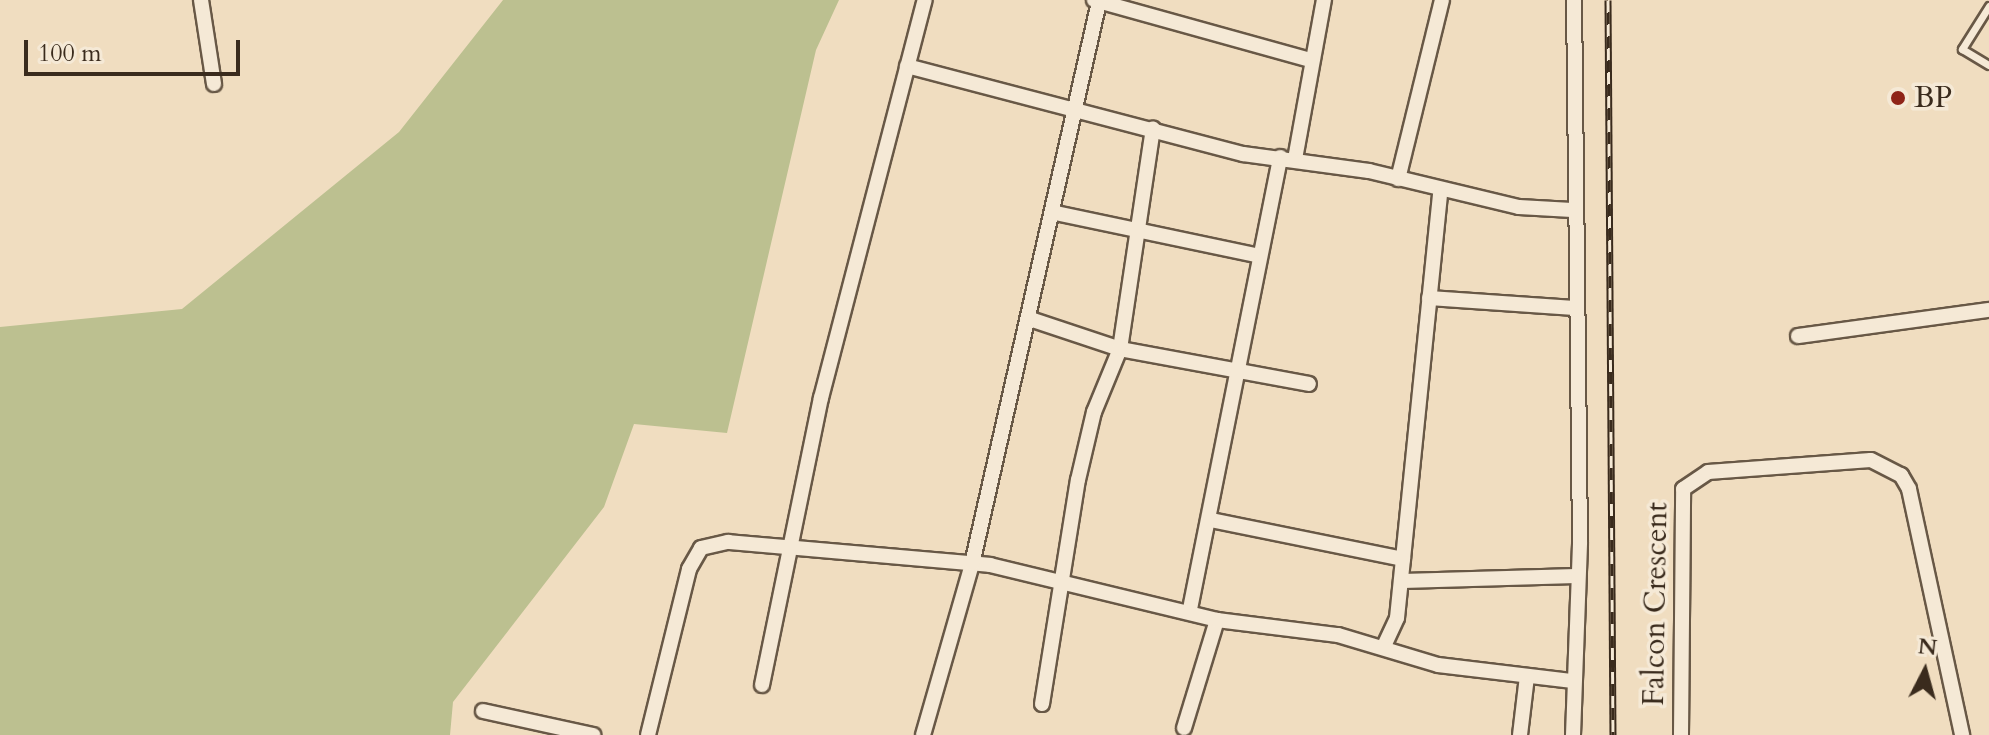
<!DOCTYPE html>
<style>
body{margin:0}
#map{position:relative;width:1989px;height:735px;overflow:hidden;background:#f0ddc0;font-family:Cardo,serif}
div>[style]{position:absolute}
.green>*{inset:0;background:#bcc090}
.roads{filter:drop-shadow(2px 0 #685846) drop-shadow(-2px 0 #685846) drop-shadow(0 2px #685846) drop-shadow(0 -2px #685846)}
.lane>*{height:7px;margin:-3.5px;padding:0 3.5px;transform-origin:3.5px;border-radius:3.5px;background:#f5e9d6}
.street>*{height:14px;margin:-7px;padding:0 7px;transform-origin:7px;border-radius:7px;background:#f5e9d6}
.rail>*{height:7px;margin-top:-3.5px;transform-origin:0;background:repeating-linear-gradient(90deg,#f5e9d6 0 12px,#3a2b1d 0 24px);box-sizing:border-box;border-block:2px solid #3a2b1d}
.dots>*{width:22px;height:22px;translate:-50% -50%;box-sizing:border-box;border:4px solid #f5e9d6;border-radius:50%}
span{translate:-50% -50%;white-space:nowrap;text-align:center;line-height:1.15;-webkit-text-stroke:7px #f5e9d6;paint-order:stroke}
.poi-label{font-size:30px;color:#3a2b1d}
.left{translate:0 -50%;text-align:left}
.street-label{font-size:30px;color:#3a2b1d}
.north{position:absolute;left:1885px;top:631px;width:80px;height:80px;-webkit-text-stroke:6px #f5e9d6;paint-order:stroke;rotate:6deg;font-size:22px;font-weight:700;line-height:32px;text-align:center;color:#3a2b1d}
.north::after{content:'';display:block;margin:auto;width:28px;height:36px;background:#3a2b1d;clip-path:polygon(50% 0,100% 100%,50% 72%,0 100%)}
.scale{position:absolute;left:24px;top:40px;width:216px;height:36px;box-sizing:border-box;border:4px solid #3a2b1d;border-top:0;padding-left:10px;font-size:24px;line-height:28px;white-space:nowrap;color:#3a2b1d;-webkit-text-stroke:6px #f5e9d6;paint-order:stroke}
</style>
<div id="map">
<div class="green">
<i style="clip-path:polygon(503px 0,839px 0,816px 50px,727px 433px,634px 424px,604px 507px,453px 702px,450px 735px,0 735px,0 327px,182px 309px,399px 132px)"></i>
</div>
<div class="roads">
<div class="lane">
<i style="left:1989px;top:6px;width:51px;rotate:122.1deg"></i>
<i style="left:1962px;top:49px;width:31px;rotate:31deg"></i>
</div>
<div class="street">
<i style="left:201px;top:0;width:85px;rotate:81.2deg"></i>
<i style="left:1094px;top:0;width:224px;rotate:15.5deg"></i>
<i style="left:907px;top:66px;width:347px;rotate:14.7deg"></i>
<i style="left:1243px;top:154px;width:127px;rotate:7.7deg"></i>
<i style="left:1369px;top:171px;width:154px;rotate:13.5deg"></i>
<i style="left:1519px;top:207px;width:53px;rotate:3.2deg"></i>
<i style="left:1295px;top:159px;width:162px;rotate:-79.7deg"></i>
<i style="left:1398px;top:179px;width:184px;rotate:-76.2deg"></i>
<i style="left:1056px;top:213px;width:204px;rotate:11.9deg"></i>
<i style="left:1429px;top:298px;width:146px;rotate:3.9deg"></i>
<i style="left:1030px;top:319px;width:95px;rotate:18.4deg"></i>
<i style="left:1120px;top:349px;width:192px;rotate:10.5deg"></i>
<i style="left:1798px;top:336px;width:193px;rotate:-7.8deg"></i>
<i style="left:1211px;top:520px;width:196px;rotate:11.5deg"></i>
<i style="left:1401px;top:581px;width:177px;rotate:-1.6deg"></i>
<i style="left:1190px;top:609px;width:461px;rotate:-78.7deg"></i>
<i style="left:1384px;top:646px;width:31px;rotate:-65deg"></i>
<i style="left:1397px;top:618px;width:429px;rotate:-84.2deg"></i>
<i style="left:762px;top:685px;width:293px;rotate:-78.4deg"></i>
<i style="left:821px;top:398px;width:411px;rotate:-75.4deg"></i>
<i style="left:1042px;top:704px;width:227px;rotate:-80.9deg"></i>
<i style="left:1078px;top:480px;width:70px;rotate:-76.8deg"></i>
<i style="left:1094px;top:412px;width:68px;rotate:-67.6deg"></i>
<i style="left:1120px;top:349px;width:223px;rotate:-81.5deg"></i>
<i style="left:483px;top:711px;width:113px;rotate:12.3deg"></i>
<i style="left:1184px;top:728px;width:113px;rotate:-73deg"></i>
<i style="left:648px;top:735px;width:171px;rotate:-76.1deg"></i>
<i style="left:689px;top:569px;width:24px;rotate:-60deg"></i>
<i style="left:701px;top:548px;width:28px;rotate:-13deg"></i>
<i style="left:728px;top:542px;width:263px;rotate:5deg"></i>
<i style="left:990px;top:565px;width:234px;rotate:13.6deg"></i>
<i style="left:1217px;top:620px;width:122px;rotate:7.1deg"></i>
<i style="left:1338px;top:635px;width:104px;rotate:16.7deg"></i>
<i style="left:1438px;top:665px;width:136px;rotate:6.8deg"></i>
<i style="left:923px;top:735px;width:178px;rotate:-74deg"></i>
<i style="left:972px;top:564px;width:576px;rotate:-77.27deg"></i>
<i style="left:1520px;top:735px;width:59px;rotate:-83.2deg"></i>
<i style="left:1573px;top:735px;width:193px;rotate:-87.9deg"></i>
<i style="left:1580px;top:542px;width:542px;rotate:-90.63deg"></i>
<i style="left:1681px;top:735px;width:246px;rotate:-89.5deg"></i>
<i style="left:1683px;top:489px;width:30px;rotate:-34deg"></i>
<i style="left:1708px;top:472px;width:163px;rotate:-4.2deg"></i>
<i style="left:1871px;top:460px;width:34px;rotate:27deg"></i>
<i style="left:1901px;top:475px;width:16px;rotate:60deg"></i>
<i style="left:1909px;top:489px;width:252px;rotate:77.8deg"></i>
</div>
</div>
<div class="rail">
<i style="left:1608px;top:0;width:735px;rotate:89.61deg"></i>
</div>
<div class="dots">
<i style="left:1898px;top:98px;background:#8f2418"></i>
</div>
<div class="poi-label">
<span class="left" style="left:1914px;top:98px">BP</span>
</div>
<div class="street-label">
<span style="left:1656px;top:604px;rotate:-89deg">Falcon Crescent</span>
</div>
<div class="north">N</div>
<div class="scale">100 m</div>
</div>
